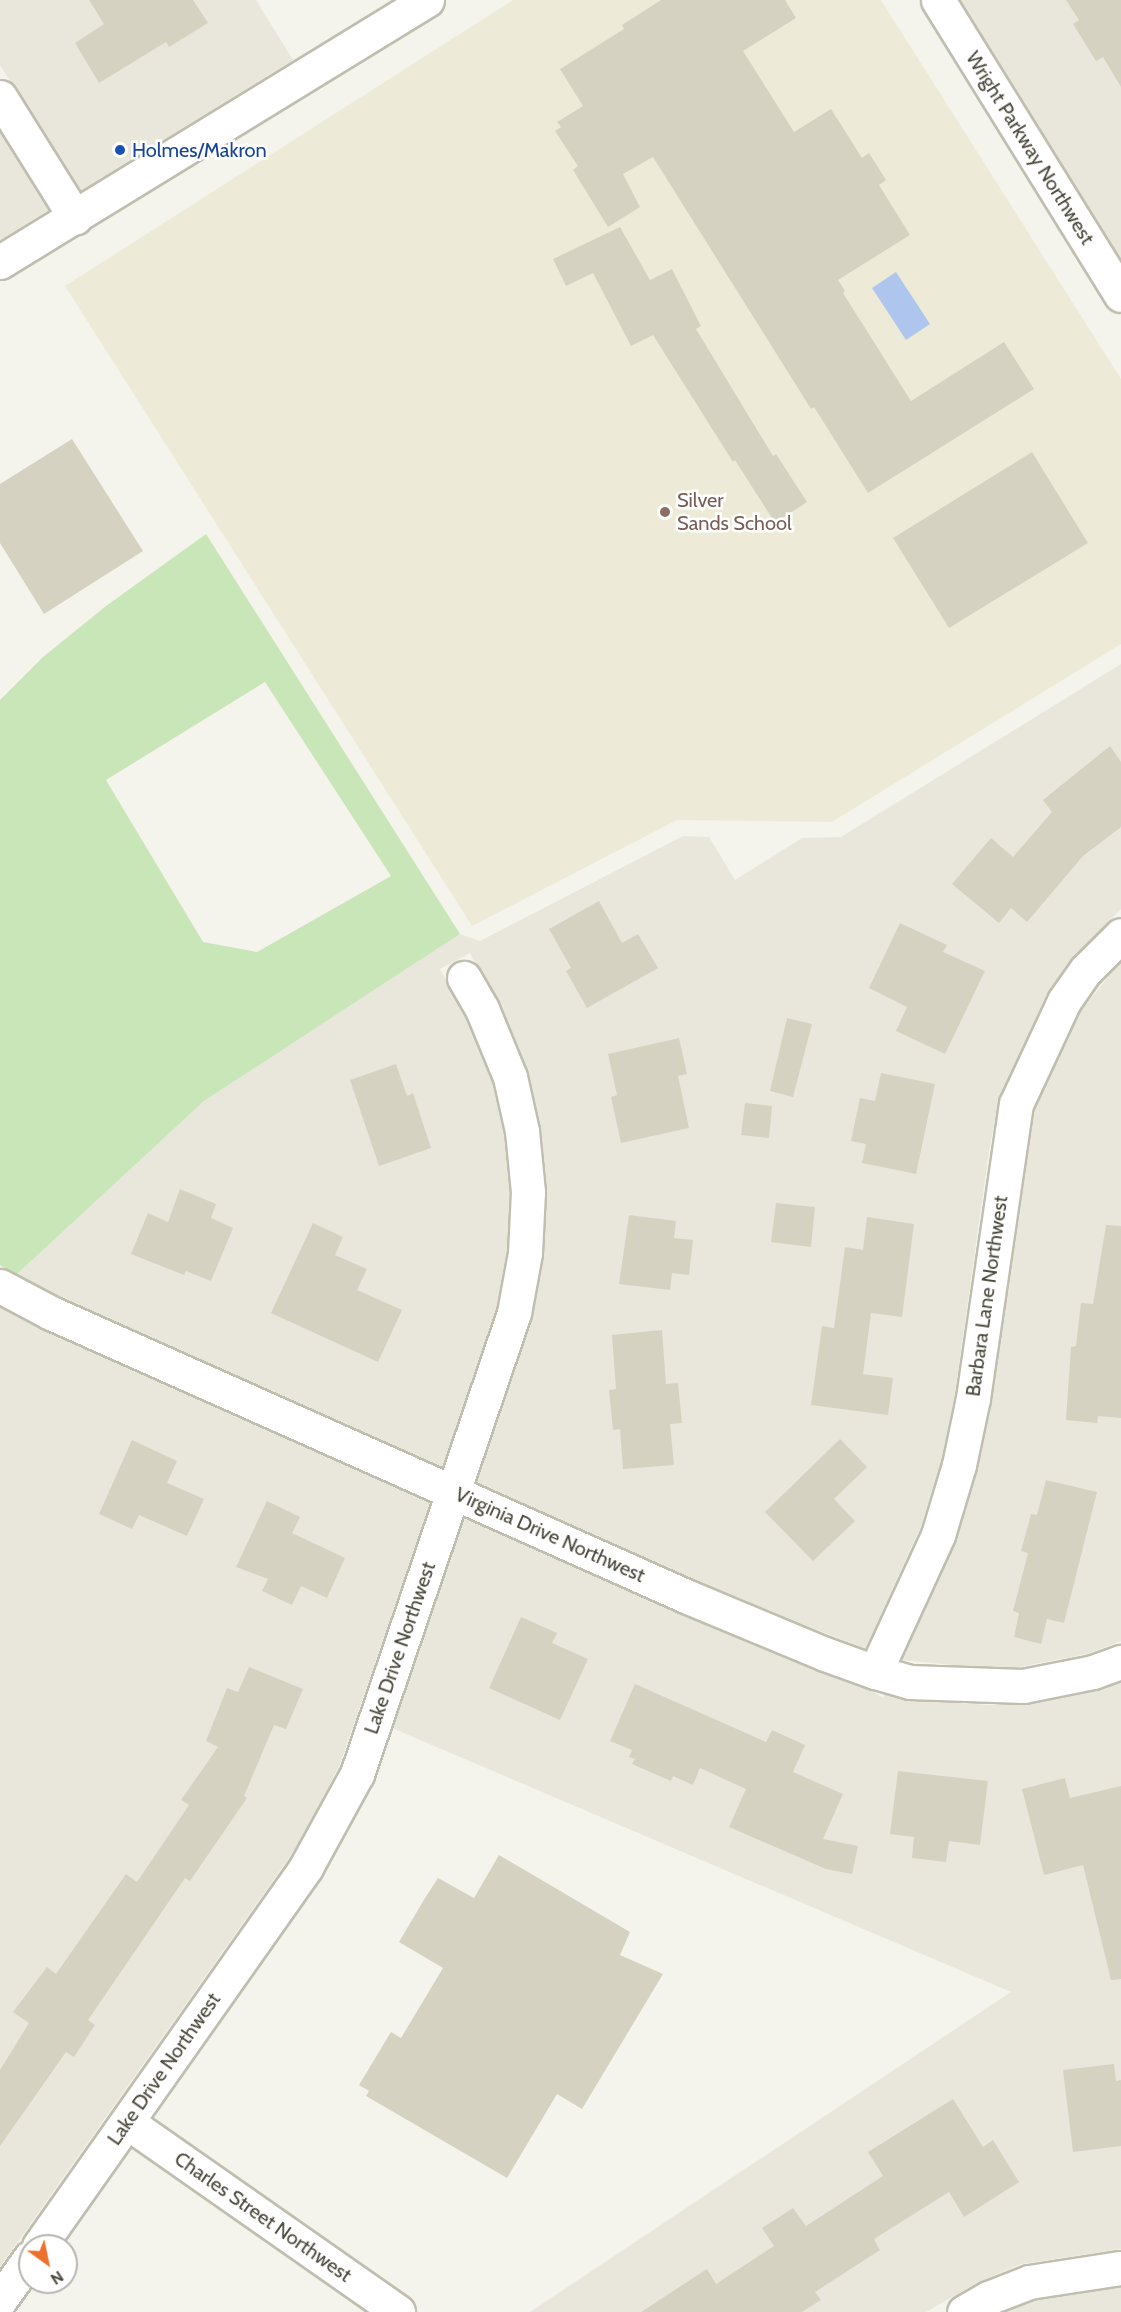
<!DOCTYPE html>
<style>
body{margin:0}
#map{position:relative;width:1121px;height:2312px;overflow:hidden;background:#f5f4ec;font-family:Cabin,sans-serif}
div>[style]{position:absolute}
.residential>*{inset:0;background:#e9e7db}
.education>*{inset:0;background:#edebd8}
.green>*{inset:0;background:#c8e6b8}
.water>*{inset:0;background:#aec6ed}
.building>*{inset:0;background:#d6d2c2}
.roads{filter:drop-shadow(2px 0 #c0beaf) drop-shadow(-2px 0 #c0beaf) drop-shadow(0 2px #c0beaf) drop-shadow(0 -2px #c0beaf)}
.minor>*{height:33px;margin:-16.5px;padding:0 16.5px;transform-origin:16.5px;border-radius:16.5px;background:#fff}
.tertiary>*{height:33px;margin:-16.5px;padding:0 16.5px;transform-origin:16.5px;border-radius:16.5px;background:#fff}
.dots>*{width:16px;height:16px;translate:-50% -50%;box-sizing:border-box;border:3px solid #fff;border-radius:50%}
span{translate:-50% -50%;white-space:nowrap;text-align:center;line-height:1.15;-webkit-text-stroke:5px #fff;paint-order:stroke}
.street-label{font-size:20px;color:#4a473a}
.transit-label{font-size:20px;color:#164399}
.left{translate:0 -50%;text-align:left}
.education-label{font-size:20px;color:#785e54}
.north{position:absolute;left:18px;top:2234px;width:60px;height:60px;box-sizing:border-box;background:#fff;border:2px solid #b7b5b0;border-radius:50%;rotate:147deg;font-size:16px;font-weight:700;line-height:24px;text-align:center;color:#4a473a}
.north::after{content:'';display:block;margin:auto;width:21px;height:27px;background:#ec702c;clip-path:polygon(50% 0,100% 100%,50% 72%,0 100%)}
</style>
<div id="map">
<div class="residential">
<i style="clip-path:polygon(0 0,256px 0,293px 60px,79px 192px,0 65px)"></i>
<i style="clip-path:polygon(958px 0,1121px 0,1121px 263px)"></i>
<i style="clip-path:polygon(0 128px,50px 209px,0 240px)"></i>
<i style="clip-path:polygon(1121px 664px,1121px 909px,1072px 958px,1048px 991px,999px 1098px,989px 1152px,955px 1393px,942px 1459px,921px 1526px,865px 1649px,693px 1580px,476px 1483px,532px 1318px,542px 1258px,545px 1195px,540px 1132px,527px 1075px,497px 1003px,470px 953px,440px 969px,466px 1016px,493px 1080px,505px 1132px,510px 1190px,508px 1248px,497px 1306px,442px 1468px,57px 1296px,16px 1275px,204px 1101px,460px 934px,480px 941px,683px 836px,709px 837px,735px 880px,802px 838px,841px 837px)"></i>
<i style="clip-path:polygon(1121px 961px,1121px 1641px,1087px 1654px,1019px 1667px,984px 1668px,901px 1660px,954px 1545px,976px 1471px,990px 1404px,1024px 1162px,1033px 1112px,1079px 1013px)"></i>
<i style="clip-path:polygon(0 1306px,45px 1329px,431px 1502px,340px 1764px,313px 1817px,291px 1855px,0 2267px)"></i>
<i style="clip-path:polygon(465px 1517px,684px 1615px,820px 1672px,869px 1689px,883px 1698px,885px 1693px,911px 1700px,987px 1705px,1028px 1704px,1101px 1689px,1121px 1682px,1121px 2249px,1021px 2264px,978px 2282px,926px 2312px,530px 2312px,1011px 1992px,392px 1728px)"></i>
<i style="clip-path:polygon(1121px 2287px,1121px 2312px,1006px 2312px,1035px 2300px)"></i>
</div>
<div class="education">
<i style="clip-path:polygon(513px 0,881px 0,1121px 379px,1121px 644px,832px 822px,677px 820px,472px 926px,65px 286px)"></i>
</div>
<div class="green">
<i style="clip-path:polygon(evenodd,206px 534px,460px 934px,204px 1101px,16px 1275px,0 1265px,0 700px,43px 657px,106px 606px,206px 534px,265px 682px,391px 876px,257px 952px,203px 942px,106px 780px,265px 682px)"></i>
</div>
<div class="water">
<i style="clip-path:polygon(896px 272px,930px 324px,906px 340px,872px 288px)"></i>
</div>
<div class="building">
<i style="clip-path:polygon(89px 0,193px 0,208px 23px,169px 47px,166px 42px,99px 83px,75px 43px,104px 24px)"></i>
<i style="clip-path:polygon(661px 0,785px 0,796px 18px,743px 51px,794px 132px,831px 109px,862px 158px,869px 153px,886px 180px,879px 185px,910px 235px,838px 280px,845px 291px,843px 293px,911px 401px,1004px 342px,1034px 389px,868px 493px,814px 407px,811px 409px,653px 157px,623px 174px,640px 207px,608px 227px,573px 170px,578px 166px,555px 131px,561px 127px,557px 122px,583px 106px,560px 69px,624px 29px,622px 25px)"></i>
<i style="clip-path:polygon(1066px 0,1121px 0,1121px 87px,1103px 57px,1096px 61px,1073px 24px,1079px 20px)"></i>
<i style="clip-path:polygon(620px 227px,650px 280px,672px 269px,701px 326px,696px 329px,773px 456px,776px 454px,807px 502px,775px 523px,735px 460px,733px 462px,653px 335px,631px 346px,593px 273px,566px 286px,553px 259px)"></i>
<i style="clip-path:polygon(72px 439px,143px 551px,44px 614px,0 543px,0 484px)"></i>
<i style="clip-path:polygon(1032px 452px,1088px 543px,949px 628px,893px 538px)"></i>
<i style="clip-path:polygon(1110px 746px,1121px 762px,1121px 827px,1083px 856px,1027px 922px,1011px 908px,999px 923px,952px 884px,991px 838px,1013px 857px,1052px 812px,1043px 800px)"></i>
<i style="clip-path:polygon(599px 901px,622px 943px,638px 934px,658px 968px,587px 1008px,566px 971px,571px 968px,549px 929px)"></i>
<i style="clip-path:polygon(900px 923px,947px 945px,943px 952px,985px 971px,945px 1054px,896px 1031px,907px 1007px,869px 988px)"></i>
<i style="clip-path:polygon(787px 1018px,812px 1024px,793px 1097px,770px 1091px)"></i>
<i style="clip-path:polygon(679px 1038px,687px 1074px,678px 1076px,689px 1128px,621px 1143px,611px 1097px,617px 1095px,608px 1054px)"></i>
<i style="clip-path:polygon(396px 1064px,407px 1096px,413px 1093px,431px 1148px,379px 1166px,350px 1080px)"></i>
<i style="clip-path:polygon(881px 1073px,935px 1084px,916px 1174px,862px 1163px,866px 1144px,851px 1141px,860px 1098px,875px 1101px)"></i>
<i style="clip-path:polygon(745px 1103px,772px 1106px,769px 1138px,741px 1135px)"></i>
<i style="clip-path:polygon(180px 1189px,216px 1204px,211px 1218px,233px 1228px,211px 1281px,186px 1271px,184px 1275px,131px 1254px,148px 1213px,168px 1222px)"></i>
<i style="clip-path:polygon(776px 1203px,815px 1207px,811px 1247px,771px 1242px)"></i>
<i style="clip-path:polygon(629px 1215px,676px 1221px,674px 1238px,693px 1240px,689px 1275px,672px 1273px,670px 1290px,619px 1284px)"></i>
<i style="clip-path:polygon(867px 1217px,914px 1224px,902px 1317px,871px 1313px,863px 1374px,893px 1378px,888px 1415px,811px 1405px,822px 1326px,834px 1328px,845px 1247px,863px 1250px)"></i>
<i style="clip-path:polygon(313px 1223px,343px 1237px,335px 1255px,367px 1269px,357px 1290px,402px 1310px,378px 1362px,271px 1313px)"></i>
<i style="clip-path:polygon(1106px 1225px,1121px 1226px,1121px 1418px,1098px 1416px,1097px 1423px,1066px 1420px,1071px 1347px,1076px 1346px,1081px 1303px,1093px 1304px)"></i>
<i style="clip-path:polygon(662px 1330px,666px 1384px,678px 1383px,682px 1423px,670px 1424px,674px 1465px,623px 1469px,620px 1429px,613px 1430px,609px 1390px,616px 1389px,612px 1335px)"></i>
<i style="clip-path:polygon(840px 1439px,867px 1467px,834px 1499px,855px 1521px,813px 1561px,765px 1512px)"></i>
<i style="clip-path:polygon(132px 1440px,177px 1461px,167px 1483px,204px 1499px,187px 1536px,139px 1515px,132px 1529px,99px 1514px)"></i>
<i style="clip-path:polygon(1046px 1480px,1097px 1492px,1064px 1623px,1047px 1619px,1041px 1644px,1014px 1637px,1019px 1613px,1013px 1611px,1028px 1553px,1021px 1551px,1031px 1514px,1037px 1515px)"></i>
<i style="clip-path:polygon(267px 1501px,300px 1517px,292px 1533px,345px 1558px,327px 1598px,301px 1586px,292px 1605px,262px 1591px,268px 1579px,236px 1567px)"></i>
<i style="clip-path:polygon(521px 1617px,557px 1633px,552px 1643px,588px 1659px,560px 1720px,489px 1688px)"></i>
<i style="clip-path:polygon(249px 1667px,303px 1689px,286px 1729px,274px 1725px,244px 1796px,247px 1798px,190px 1881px,185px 1878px,88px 2020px,95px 2025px,74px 2057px,66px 2052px,0 2146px,0 2070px,29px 2023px,13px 2012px,47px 1967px,56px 1974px,126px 1874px,137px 1882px,189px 1805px,181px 1800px,218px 1747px,206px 1741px,227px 1688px,238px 1692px)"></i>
<i style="clip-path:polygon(635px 1684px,766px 1742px,772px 1730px,805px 1745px,793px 1772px,843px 1794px,823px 1839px,858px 1846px,852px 1874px,826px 1869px,729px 1827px,746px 1789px,700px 1768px,693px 1785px,673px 1776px,671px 1781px,632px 1764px,635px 1759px,629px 1757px,632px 1750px,610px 1741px)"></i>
<i style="clip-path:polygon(898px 1771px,988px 1781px,980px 1845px,949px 1841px,946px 1862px,912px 1858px,914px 1837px,890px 1834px)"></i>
<i style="clip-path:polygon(1065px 1778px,1070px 1798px,1121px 1786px,1121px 1979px,1111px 1980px,1083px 1865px,1044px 1875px,1022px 1789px)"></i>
<i style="clip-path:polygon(499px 1855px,630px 1932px,620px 1955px,663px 1974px,582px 2109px,557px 2094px,507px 2178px,366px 2096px,369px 2091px,359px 2085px,391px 2032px,401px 2038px,443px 1968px,399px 1942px,425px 1898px,438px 1878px,474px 1898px)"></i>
<i style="clip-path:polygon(1114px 2064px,1116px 2081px,1121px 2080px,1121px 2146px,1073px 2152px,1063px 2070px)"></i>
<i style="clip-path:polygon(953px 2099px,983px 2147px,993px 2140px,1019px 2182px,964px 2217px,949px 2192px,874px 2239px,880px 2250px,815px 2292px,821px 2300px,802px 2312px,641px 2312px,707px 2269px,716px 2284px,774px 2246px,762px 2228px,793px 2208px,806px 2226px,883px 2176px,868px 2152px)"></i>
</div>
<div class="roads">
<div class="minor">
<i style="left:0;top:97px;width:142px;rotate:58deg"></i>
<i style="left:0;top:1286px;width:58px;rotate:27.9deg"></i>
<i style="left:51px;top:1313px;width:697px;rotate:24.03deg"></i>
<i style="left:688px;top:1597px;width:148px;rotate:22.6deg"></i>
<i style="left:825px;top:1654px;width:53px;rotate:19.8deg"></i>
<i style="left:875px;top:1672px;width:36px;rotate:16deg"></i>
<i style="left:910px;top:1682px;width:113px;rotate:2deg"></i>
<i style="left:1023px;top:1686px;width:71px;rotate:-11.3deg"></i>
<i style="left:1093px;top:1672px;width:30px;rotate:-20deg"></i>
<i style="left:875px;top:1672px;width:151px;rotate:-65.3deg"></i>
<i style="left:938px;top:1535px;width:73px;rotate:-73.3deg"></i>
<i style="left:959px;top:1465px;width:68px;rotate:-78.2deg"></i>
<i style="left:973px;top:1398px;width:297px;rotate:-81.7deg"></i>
<i style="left:1016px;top:1104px;width:114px;rotate:-65deg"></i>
<i style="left:1064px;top:1001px;width:38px;rotate:-55deg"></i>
<i style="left:1086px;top:970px;width:49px;rotate:-45deg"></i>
<i style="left:127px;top:2122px;width:331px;rotate:35deg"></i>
<i style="left:39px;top:2246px;width:464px;rotate:-54.8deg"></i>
<i style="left:306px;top:1867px;width:106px;rotate:-61.3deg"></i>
<i style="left:357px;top:1774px;width:487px;rotate:-71.2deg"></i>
<i style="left:514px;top:1313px;width:61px;rotate:-79.6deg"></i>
<i style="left:525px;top:1253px;width:61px;rotate:-87.2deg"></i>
<i style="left:528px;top:1192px;width:61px;rotate:-95.6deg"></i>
<i style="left:522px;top:1131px;width:55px;rotate:-102.5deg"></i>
<i style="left:510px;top:1077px;width:74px;rotate:-112.4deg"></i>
<i style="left:482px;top:1009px;width:36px;rotate:-120deg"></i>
<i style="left:0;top:2300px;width:52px;rotate:-54.5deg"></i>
<i style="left:964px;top:2312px;width:28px;rotate:-30deg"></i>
<i style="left:988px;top:2298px;width:44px;rotate:-21.3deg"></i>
<i style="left:1029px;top:2282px;width:93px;rotate:-8.7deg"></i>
</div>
<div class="tertiary">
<i style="left:938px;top:0;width:347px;rotate:58.2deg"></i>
<i style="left:0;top:262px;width:501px;rotate:-31.53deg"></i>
</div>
</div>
<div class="dots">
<i style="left:120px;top:150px;background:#1a4fb4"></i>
<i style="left:665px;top:512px;background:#8d6e63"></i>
</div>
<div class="street-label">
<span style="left:1030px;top:148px;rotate:58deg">Wright Parkway Northwest</span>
<span style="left:987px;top:1296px;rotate:-82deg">Barbara Lane Northwest</span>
<span style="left:550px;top:1535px;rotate:24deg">Virginia Drive Northwest</span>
<span style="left:400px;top:1648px;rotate:-71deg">Lake Drive Northwest</span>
<span style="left:164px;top:2069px;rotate:-55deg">Lake Drive Northwest</span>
<span style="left:263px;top:2217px;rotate:35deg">Charles Street Northwest</span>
</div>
<div class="transit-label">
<span class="left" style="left:132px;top:150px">Holmes/Makron</span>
</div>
<div class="education-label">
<span class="left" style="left:677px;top:512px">Silver<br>Sands School</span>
</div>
<div class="north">N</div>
</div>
